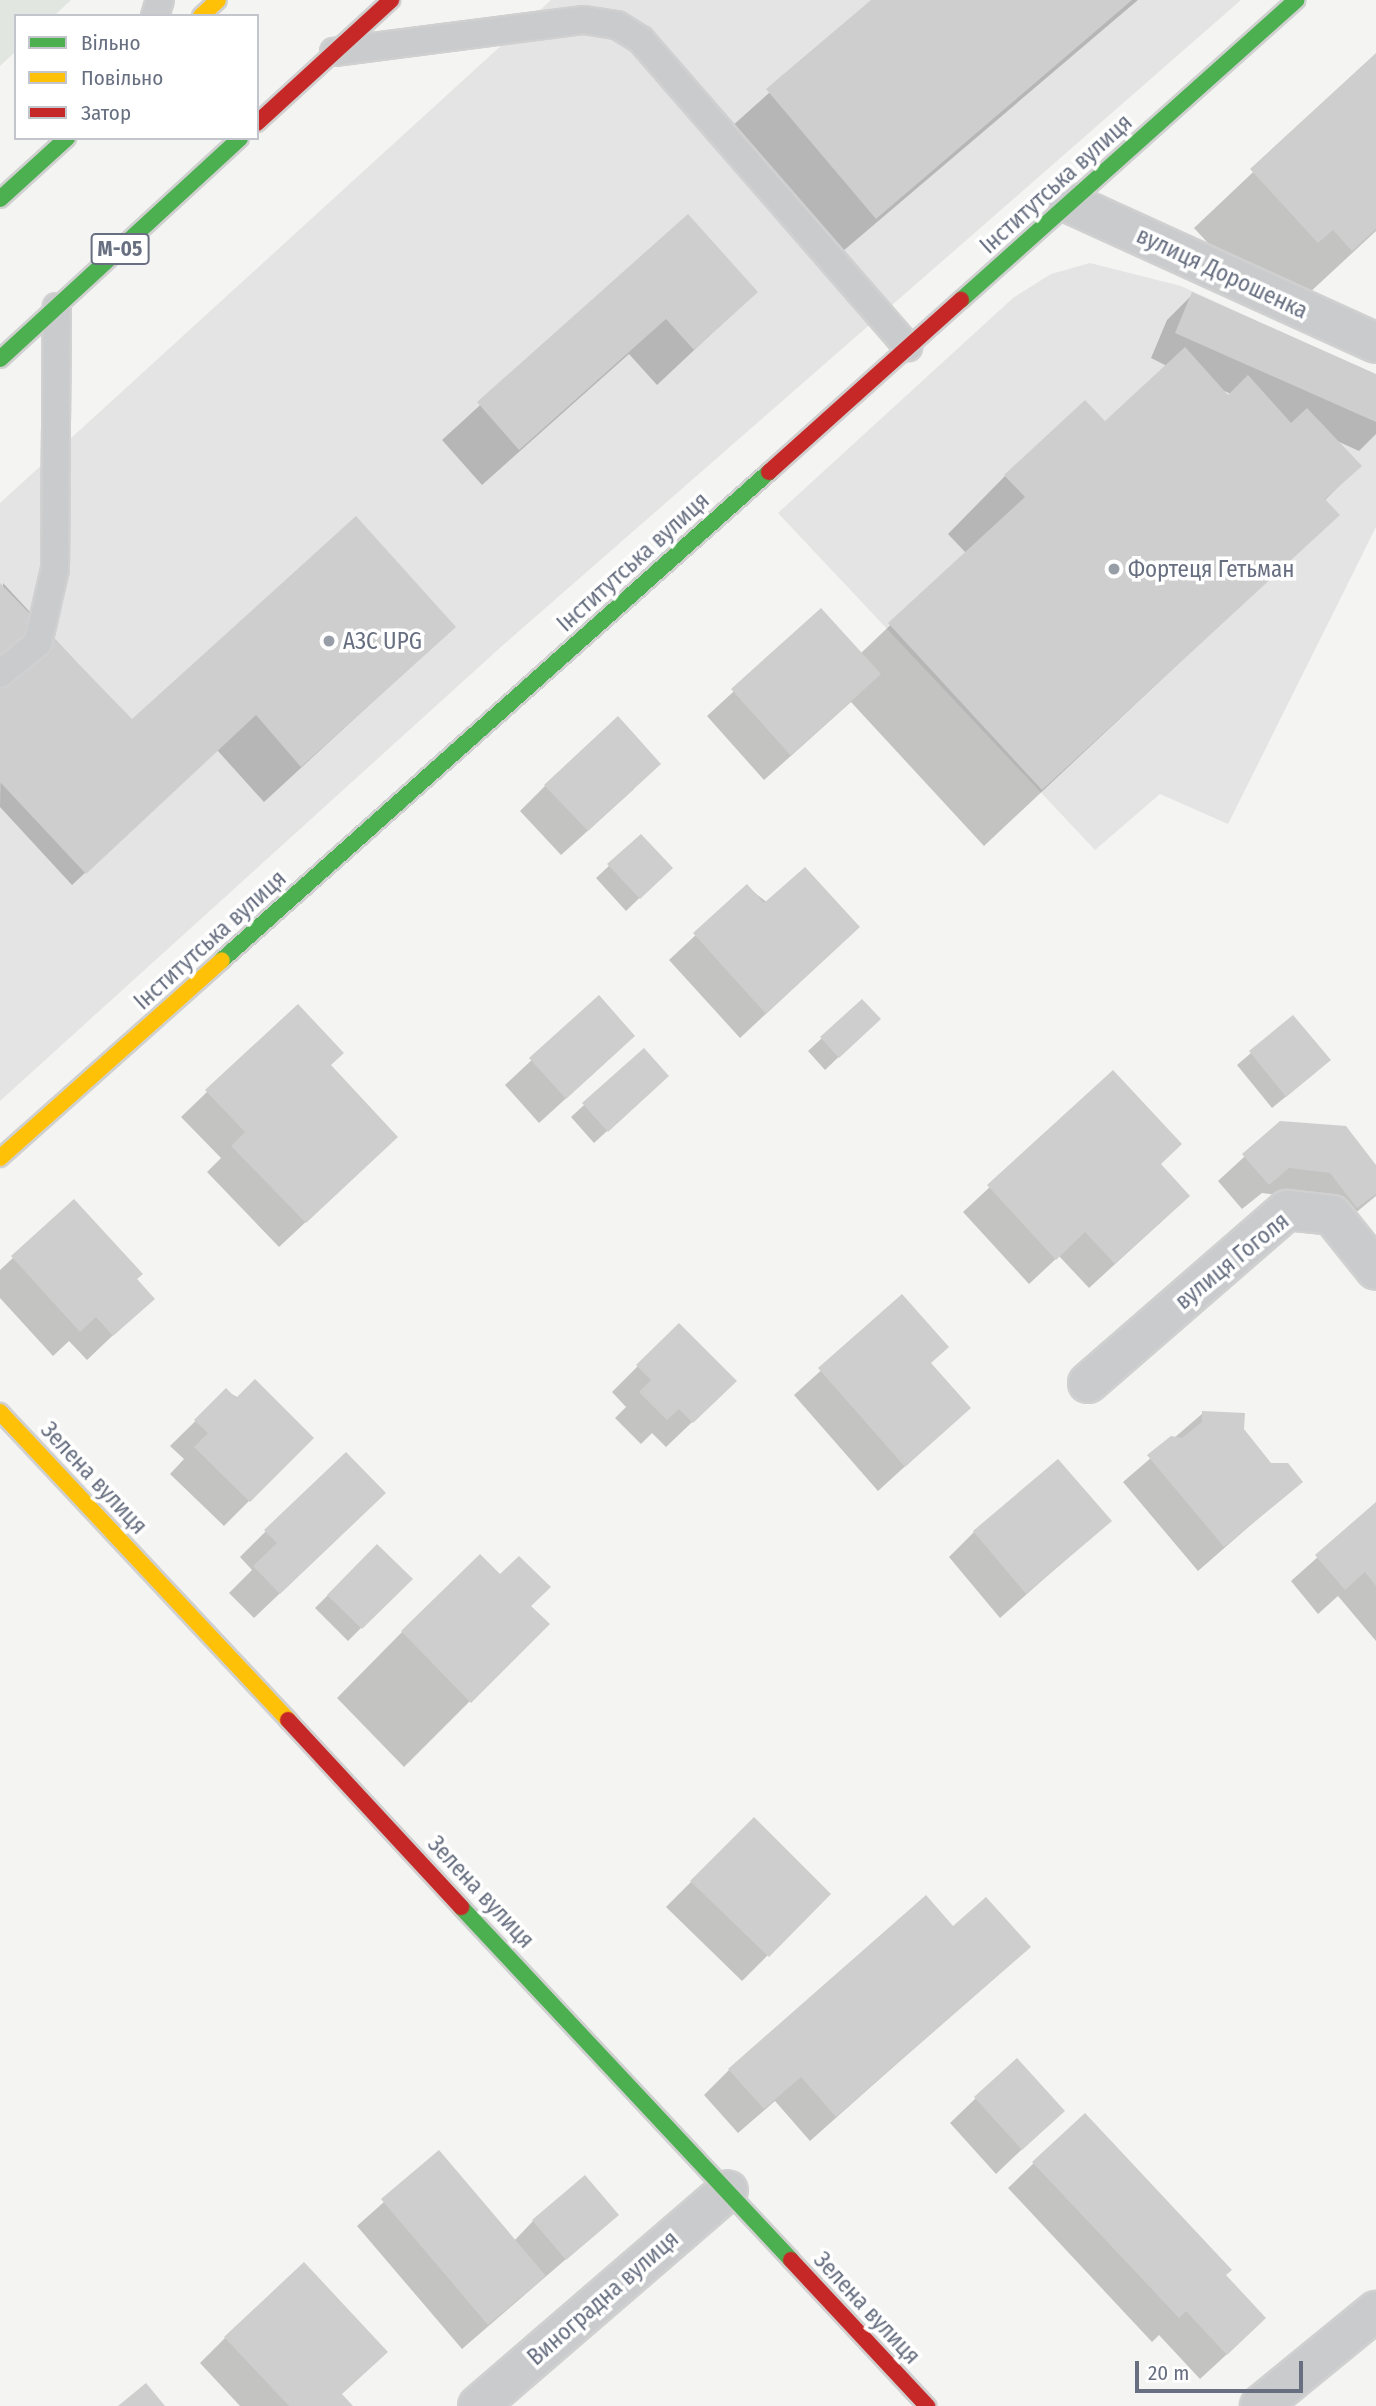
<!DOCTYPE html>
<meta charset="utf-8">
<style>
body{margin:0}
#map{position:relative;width:1376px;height:2406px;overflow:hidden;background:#f4f4f3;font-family:"Fira Sans Condensed",sans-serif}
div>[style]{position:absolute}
.built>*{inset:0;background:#e4e4e5}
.green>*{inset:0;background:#e2e6e1}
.shadow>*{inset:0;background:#0003}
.building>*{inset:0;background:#cececf}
.roads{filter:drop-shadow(2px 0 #d0d0d1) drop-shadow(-2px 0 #d0d0d1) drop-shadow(0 2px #d0d0d1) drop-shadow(0 -2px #d0d0d1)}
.lane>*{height:26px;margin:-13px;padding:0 13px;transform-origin:13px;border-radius:13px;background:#cacbcc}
.street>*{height:38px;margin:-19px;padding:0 19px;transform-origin:19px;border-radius:19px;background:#cacbcc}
.fast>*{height:16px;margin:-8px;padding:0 8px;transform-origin:8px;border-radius:8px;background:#4caf50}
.slow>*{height:16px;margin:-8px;padding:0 8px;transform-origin:8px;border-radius:8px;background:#ffc107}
.jam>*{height:16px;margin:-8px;padding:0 8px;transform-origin:8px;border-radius:8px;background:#c62828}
.dots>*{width:19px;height:19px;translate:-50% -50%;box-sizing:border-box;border:4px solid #fff;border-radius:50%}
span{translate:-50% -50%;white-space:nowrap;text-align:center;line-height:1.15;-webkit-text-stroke:7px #fff;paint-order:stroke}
.shield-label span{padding:2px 5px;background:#fff;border:2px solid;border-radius:5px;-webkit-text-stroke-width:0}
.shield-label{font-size:21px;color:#676f80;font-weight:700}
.street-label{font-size:23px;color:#676f80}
.poi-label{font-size:23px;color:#676f80}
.left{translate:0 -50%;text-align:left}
.legend{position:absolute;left:14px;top:14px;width:245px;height:126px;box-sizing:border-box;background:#fff;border:2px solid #c2c5cc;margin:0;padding:9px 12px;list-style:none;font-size:21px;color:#676f80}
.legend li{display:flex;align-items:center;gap:14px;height:35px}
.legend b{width:35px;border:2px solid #c2c5cc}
.scale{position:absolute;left:1135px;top:2361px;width:168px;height:32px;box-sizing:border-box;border:4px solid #676f80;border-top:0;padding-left:9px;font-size:21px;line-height:24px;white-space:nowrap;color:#676f80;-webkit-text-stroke:5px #fff;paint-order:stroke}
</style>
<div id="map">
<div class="built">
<i style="clip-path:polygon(551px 0,1241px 0,502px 646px,0 1101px,0 503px)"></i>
<i style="clip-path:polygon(1090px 263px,1181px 286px,1376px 375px,1376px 527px,1228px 824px,1160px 794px,1095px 850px,778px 513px,1013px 298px,1051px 274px)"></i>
</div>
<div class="green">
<i style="clip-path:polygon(0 0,71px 0,54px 16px,16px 16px,16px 51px,0 66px)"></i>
</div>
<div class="shadow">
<i style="clip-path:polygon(873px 0,1138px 0,829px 263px,721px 136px)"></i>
<i style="clip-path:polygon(1376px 56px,1376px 231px,1294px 307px,1260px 299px,1194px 228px)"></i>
<i style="clip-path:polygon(687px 216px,756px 292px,657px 385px,629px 354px,482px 485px,442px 440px)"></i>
<i style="clip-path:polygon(evenodd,1192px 295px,1376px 376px,1376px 434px,1359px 451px,1335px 440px,1359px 466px,1324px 501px,1337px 515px,984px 846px,851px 702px,764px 780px,707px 716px,821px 611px,860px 654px,966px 553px,948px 534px,1005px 476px,1105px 423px,1167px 366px,1151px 358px,1167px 320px,1192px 295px,1220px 389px,1231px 394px,1228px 397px,1220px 389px)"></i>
<i style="clip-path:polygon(3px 583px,132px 722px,454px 627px,264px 802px,217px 750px,72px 885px,0 807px)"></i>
<i style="clip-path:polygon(545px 786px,634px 789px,561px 855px,520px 811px)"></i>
<i style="clip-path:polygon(641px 836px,658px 880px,626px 911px,596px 878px)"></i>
<i style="clip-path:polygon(747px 887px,832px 952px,740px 1038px,669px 960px)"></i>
<i style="clip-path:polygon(598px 998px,607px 1061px,539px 1123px,505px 1085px)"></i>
<i style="clip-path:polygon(862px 1001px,866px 1031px,825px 1070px,808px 1051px)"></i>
<i style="clip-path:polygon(1293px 1017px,1316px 1072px,1272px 1108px,1237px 1065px)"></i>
<i style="clip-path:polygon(644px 1050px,654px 1088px,594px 1143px,571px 1117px)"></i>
<i style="clip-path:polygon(329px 1066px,370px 1162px,279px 1247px,207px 1172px,221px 1158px,181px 1117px,207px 1092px)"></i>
<i style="clip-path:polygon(1113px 1072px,1159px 1164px,1162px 1221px,1089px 1288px,1059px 1256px,1029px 1284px,963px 1212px)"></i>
<i style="clip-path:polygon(1281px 1123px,1376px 1168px,1376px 1196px,1331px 1233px,1304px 1198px,1262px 1193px,1242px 1209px,1218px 1181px)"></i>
<i style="clip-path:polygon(74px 1201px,152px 1298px,87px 1360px,69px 1341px,53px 1356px,0 1298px,0 1270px)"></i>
<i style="clip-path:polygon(902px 1297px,929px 1364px,969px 1408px,878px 1491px,794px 1395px)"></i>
<i style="clip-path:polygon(679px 1325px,709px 1406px,666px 1447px,652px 1433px,641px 1444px,615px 1418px,626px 1407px,612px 1392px)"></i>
<i style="clip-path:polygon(226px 1391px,312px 1438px,224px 1526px,170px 1474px,184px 1459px,170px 1446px)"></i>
<i style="clip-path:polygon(1203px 1413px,1242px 1430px,1270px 1465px,1300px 1482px,1198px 1571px,1123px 1482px)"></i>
<i style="clip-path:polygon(1376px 1505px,1376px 1641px,1338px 1596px,1318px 1614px,1291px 1581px)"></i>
<i style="clip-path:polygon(358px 1519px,254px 1618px,229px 1593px,252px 1570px,240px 1557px,266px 1531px)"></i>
<i style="clip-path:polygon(1109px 1521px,1000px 1618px,949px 1557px,974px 1532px)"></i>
<i style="clip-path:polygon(377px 1546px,410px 1579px,348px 1641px,315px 1608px)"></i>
<i style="clip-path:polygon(529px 1606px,547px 1624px,404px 1767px,337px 1698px,402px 1632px)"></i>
<i style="clip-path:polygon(754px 1819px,829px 1894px,742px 1981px,666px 1907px)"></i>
<i style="clip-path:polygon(952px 1928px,1028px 1947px,810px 2141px,775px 2101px,738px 2133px,704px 2095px,729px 2070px)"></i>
<i style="clip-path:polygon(976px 2098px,1062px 2111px,996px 2174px,950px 2123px)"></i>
<i style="clip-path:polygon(439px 2153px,514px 2241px,533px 2221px,617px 2215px,462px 2349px,357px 2226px)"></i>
<i style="clip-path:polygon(1034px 2163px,1224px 2275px,1238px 2344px,1200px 2379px,1159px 2335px,1152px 2342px,1008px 2188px)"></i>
<i style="clip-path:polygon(225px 2338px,341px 2395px,351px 2406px,240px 2406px,200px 2363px)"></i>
</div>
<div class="building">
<i style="clip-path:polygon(871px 0,1132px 0,876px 219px,766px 89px)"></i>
<i style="clip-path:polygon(1376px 53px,1376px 229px,1352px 251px,1333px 230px,1318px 243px,1250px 169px)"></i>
<i style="clip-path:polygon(688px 214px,758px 292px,694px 350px,666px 319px,519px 450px,477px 402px)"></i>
<i style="clip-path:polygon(1192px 292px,1376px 374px,1376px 422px,1175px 333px)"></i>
<i style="clip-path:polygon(1185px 347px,1228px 395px,1248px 375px,1291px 423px,1307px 408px,1362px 466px,1325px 499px,1340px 515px,1042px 790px,888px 623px,1025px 497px,1004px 475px,1085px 400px,1105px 421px)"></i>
<i style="clip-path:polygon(356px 516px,456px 627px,301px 767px,256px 715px,86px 874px,0 782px,0 583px,132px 719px)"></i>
<i style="clip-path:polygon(821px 608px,881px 674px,791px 756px,731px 689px)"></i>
<i style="clip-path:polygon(618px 716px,661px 764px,588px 831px,544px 785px)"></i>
<i style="clip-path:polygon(641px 834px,673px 868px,640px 899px,607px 864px)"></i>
<i style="clip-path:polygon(805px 867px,860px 927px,766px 1014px,693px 933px,747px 884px,764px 903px)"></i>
<i style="clip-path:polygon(599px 995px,635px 1036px,566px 1099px,529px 1058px)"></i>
<i style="clip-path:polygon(862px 999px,881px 1019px,839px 1058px,820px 1037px)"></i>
<i style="clip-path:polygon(298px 1004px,344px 1053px,331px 1065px,398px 1137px,306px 1223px,231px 1146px,245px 1132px,205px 1090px)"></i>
<i style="clip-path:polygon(1293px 1015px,1331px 1060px,1286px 1097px,1249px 1051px)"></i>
<i style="clip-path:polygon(644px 1048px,669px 1076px,608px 1132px,582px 1103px)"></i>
<i style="clip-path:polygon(1113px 1070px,1182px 1144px,1161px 1164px,1190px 1196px,1115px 1264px,1085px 1232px,1056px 1260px,987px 1185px)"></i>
<i style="clip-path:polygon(1280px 1121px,1346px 1126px,1376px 1165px,1376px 1194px,1357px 1208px,1330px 1173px,1289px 1168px,1269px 1185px,1242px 1154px)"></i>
<i style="clip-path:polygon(74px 1199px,143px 1274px,137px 1279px,155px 1299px,113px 1336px,96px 1317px,80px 1332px,11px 1256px)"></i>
<i style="clip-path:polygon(902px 1294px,949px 1347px,931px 1363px,971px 1408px,905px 1467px,818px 1368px)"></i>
<i style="clip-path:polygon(679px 1323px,737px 1381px,693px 1423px,679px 1409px,667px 1420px,639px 1392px,651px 1380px,636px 1365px)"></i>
<i style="clip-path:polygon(255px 1379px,314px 1438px,250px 1502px,194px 1447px,208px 1433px,194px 1420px,226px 1388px,236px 1398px)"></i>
<i style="clip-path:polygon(1202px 1411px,1245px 1413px,1244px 1429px,1271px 1463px,1288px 1463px,1303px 1482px,1224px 1547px,1147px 1455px,1171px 1436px,1182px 1438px,1202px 1422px)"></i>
<i style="clip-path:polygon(346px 1452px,386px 1493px,280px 1594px,253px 1566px,277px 1543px,264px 1530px)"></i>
<i style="clip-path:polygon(1058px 1459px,1112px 1521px,1026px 1594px,973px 1531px)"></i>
<i style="clip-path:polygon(1376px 1502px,1376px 1586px,1365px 1572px,1345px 1590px,1315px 1555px)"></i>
<i style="clip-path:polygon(377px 1544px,413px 1579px,362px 1629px,327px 1595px)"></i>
<i style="clip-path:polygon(480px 1554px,500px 1574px,519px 1556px,551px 1587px,531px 1606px,550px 1624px,471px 1703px,401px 1631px)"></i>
<i style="clip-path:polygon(754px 1817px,831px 1894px,769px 1957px,690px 1881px)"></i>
<i style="clip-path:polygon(926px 1895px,953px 1926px,986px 1897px,1031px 1947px,836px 2117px,801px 2077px,764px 2109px,728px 2069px)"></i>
<i style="clip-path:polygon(1017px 2058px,1065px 2111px,1022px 2150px,974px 2097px)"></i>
<i style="clip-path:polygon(1085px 2113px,1232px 2270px,1226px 2275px,1266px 2318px,1227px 2355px,1186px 2311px,1179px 2318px,1032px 2162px)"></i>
<i style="clip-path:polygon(439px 2150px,546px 2276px,488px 2325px,381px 2199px)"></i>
<i style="clip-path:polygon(585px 2175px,619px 2215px,566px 2260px,532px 2220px)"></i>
<i style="clip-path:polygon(304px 2262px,388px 2352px,342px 2394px,353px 2406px,289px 2406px,224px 2337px)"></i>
<i style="clip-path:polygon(146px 2383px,165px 2406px,118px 2406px)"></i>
</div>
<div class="roads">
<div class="lane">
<i style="left:155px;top:16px;width:17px;rotate:-73deg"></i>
<i style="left:334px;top:52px;width:252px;rotate:-7.3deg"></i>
<i style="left:584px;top:20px;width:33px;rotate:9deg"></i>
<i style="left:617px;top:25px;width:28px;rotate:32deg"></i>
<i style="left:641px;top:40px;width:407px;rotate:49deg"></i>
<i style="left:0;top:674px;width:49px;rotate:-39.2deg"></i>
<i style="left:38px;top:643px;width:76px;rotate:-77.1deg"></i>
<i style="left:55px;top:569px;width:262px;rotate:-89.6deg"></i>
</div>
<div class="street">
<i style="left:1069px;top:203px;width:337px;rotate:24.5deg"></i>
<i style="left:1088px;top:1383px;width:264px;rotate:-41deg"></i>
<i style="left:1287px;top:1210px;width:45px;rotate:6.3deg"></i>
<i style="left:1332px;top:1215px;width:70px;rotate:51.3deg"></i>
<i style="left:478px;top:2406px;width:330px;rotate:-40.8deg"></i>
<i style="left:1260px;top:2406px;width:150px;rotate:-39.3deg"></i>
</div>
<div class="fast">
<i style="left:0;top:199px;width:91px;rotate:-42.3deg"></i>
<i style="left:961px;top:300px;width:450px;rotate:-41.8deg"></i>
<i style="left:0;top:359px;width:326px;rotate:-42.6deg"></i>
<i style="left:222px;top:960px;width:733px;rotate:-41.74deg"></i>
<i style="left:461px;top:1907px;width:483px;rotate:46.9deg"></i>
</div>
<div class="slow">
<i style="left:201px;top:16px;width:23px;rotate:-43deg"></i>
<i style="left:0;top:1158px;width:297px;rotate:-41.7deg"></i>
<i style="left:0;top:1412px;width:422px;rotate:46.9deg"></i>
</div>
<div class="jam">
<i style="left:257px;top:123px;width:182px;rotate:-42.5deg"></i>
<i style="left:769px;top:472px;width:258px;rotate:-41.9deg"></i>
<i style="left:288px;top:1720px;width:255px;rotate:47.2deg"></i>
<i style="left:791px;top:2260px;width:200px;rotate:47deg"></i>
</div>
</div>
<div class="dots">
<i style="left:1114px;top:569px;background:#989ea8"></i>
<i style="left:329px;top:641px;background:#989ea8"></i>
</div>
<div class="shield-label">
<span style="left:120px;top:249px">М-05</span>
</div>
<div class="street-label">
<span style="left:1056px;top:184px;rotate:-42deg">Інститутська вулиця</span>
<span style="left:1222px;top:273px;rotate:25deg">вулиця Дорошенка</span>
<span style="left:633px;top:562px;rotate:-42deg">Інститутська вулиця</span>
<span style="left:210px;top:940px;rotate:-42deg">Інститутська вулиця</span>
<span style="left:1232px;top:1261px;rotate:-39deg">вулиця Гоголя</span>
<span style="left:94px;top:1478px;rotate:47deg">Зелена вулиця</span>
<span style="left:481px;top:1892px;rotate:47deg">Зелена вулиця</span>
<span style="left:603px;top:2298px;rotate:-41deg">Виноградна вулиця</span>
<span style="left:867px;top:2308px;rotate:47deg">Зелена вулиця</span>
</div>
<div class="poi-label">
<span class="left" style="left:1128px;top:569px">Фортеця Гетьман</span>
<span class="left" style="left:343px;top:641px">АЗС UPG</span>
</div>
<ul class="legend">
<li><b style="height:9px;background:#4caf50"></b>Вільно</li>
<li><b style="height:9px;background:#ffc107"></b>Повільно</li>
<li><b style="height:9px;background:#c62828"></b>Затор</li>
</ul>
<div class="scale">20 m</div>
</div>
